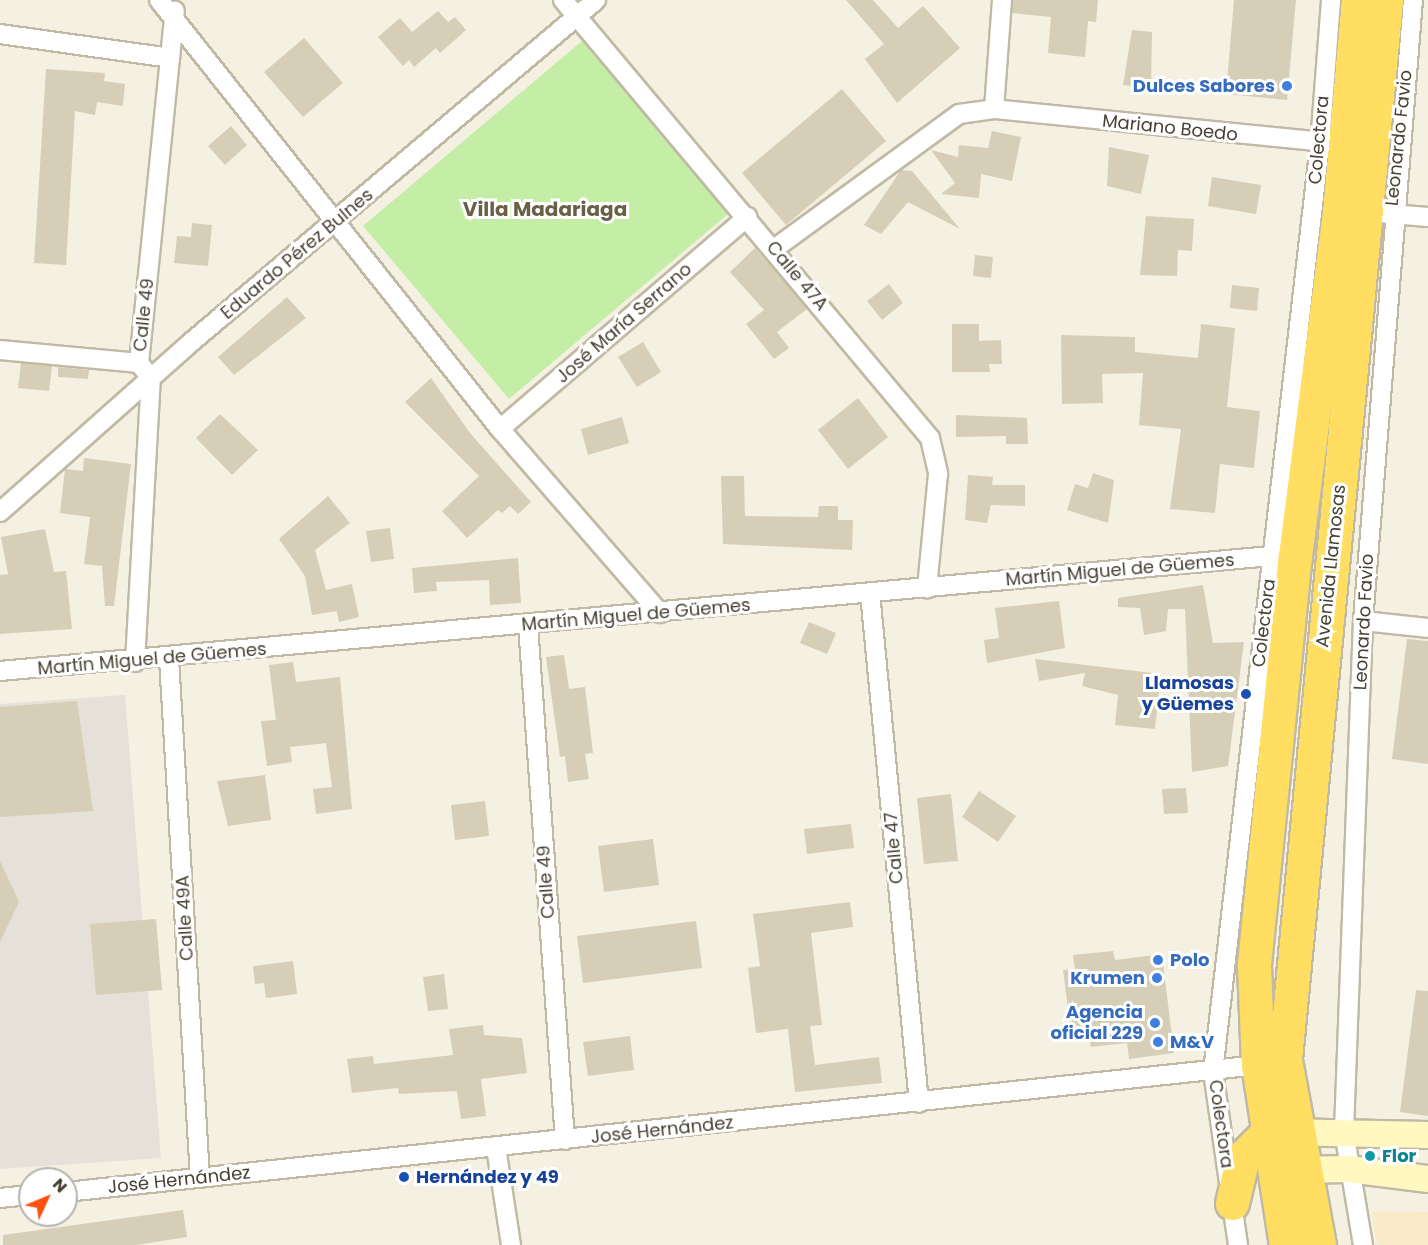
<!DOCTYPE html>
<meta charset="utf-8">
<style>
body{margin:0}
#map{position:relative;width:1428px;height:1245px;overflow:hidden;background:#f4f1e2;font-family:Poppins,sans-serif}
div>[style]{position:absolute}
.commercial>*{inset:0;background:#f9ebca}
.industrial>*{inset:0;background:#e5e1d8}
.green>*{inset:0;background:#c4eda6}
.building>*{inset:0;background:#d6ceb7}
.roads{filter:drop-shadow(2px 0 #c0baa4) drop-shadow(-2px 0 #c0baa4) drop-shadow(0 2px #c0baa4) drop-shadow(0 -2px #c0baa4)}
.street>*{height:18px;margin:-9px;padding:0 9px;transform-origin:9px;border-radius:9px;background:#fff}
.secondary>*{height:26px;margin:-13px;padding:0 13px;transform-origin:13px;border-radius:13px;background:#fff8c1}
.highway>*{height:33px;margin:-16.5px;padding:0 16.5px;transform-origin:16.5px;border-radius:16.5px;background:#ffde62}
.dots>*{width:16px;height:16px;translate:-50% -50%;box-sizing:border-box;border:3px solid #fff;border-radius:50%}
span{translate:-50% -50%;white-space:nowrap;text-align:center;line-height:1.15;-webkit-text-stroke:6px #fff;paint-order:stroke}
.shop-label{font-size:18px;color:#366cbe;font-weight:700}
.right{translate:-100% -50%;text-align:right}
.left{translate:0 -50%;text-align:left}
.street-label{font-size:18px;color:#464132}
.transit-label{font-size:18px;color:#164399;font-weight:700}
.culture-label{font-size:18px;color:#0d838f;font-weight:700}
.neighbourhood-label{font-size:20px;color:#6a6048;font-weight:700}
.north{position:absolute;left:18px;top:1167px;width:60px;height:60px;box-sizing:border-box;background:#fff;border:2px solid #b5b3ad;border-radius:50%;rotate:46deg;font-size:16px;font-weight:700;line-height:24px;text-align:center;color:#464132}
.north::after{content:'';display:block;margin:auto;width:21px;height:27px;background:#ff500e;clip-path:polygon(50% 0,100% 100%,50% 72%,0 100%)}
</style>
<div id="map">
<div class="commercial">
<i style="clip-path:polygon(1372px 1211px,1428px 1212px,1428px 1245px,1377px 1245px)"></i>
</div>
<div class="industrial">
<i style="clip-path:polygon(125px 695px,161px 1158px,0 1169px,0 704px)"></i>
</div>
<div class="green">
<i style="clip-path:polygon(582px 41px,728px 214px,509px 399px,363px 226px)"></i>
</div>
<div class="building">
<i style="clip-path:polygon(846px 0,873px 0,898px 28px,923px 6px,960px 48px,897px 103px,865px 59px,884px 44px)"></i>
<i style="clip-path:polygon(1013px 0,1098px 0,1096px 22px,1088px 21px,1085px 57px,1048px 53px,1051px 17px,1012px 13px)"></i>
<i style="clip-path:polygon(1234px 0,1296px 0,1287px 100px,1226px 94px)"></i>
<i style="clip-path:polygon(438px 11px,448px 22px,455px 17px,466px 30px,440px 53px,436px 48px,414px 67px,409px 60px,403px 66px,378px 37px,400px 18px,412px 32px)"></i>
<i style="clip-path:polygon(1132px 30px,1152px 32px,1151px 88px,1123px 85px)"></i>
<i style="clip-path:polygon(304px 38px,343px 83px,303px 117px,264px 72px)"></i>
<i style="clip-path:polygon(46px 69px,105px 73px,104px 81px,125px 84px,123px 106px,97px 102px,95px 115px,75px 111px,66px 265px,34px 263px)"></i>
<i style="clip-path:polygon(842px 89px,886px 141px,786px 225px,742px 173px)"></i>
<i style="clip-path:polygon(231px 126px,247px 145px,225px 165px,208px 146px)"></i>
<i style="clip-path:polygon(992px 131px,1021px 137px,1012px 181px,981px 174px,979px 198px,941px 194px,955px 183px,931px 150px,958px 157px,959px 145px,988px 148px)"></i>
<i style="clip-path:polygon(1109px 147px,1149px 155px,1141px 194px,1107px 186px)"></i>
<i style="clip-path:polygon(901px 170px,912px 171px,960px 229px,908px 202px,881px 234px,864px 225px)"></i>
<i style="clip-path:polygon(1212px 177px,1261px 185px,1256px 214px,1208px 206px)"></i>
<i style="clip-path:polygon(1146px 216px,1194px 219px,1192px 251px,1178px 250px,1177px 276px,1140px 275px)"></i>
<i style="clip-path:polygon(192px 223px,212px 225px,208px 266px,174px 263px,177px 236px,191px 237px)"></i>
<i style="clip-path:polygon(755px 248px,807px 309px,777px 332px,789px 348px,774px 359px,746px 324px,764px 310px,730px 272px)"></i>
<i style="clip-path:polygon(975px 255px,993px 257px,991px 278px,973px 276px)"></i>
<i style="clip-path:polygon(889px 284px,903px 303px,882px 320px,867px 301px)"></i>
<i style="clip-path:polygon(1232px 285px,1259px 288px,1257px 311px,1230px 308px)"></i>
<i style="clip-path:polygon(287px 297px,306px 318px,234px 375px,218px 357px)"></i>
<i style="clip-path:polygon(952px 324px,979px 324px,979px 341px,1001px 340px,1002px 364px,989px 364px,990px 372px,952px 372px)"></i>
<i style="clip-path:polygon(1201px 324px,1235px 328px,1227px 407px,1260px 411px,1254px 468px,1220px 464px,1215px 513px,1170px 509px,1181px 429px,1139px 425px,1143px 373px,1102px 374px,1103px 403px,1062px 404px,1061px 335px,1135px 337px,1135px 352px,1198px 358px)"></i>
<i style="clip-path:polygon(643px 342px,661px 372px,637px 387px,618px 357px)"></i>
<i style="clip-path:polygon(21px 363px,52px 366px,49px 391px,18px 388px)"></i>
<i style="clip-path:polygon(58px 367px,89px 370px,88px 379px,58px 377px)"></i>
<i style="clip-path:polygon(431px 378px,470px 433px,531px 502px,518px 514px,510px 506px,502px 513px,498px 510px,467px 538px,442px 511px,479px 476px,405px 402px)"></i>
<i style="clip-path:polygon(858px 398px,888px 437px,848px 469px,818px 430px)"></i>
<i style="clip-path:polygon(220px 414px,258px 450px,232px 475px,196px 438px)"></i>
<i style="clip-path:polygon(956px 415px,1027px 418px,1028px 444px,1006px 444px,1006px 436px,956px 437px)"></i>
<i style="clip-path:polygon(622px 417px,629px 443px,588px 455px,581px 429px)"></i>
<i style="clip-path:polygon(84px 458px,131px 464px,114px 606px,105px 606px,102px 566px,84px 564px,90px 517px,60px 513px,65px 469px,83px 471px)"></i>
<i style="clip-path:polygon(1093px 473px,1114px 480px,1108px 523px,1067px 510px,1075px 484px,1088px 488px)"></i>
<i style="clip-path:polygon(968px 475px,993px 477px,992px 485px,1025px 485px,1025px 506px,991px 505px,987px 523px,965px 520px)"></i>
<i style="clip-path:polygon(721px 476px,744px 476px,745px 516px,818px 517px,819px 506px,838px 506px,838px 520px,853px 520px,852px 550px,723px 544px)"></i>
<i style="clip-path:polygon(328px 496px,350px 523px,315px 550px,326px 590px,352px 584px,359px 617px,339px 622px,337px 611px,312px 615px,305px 576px,279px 539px)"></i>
<i style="clip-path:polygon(390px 528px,394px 559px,371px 562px,366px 531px)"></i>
<i style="clip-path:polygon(45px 529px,54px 572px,66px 571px,72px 629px,0 634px,0 575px,8px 574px,1px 537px)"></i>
<i style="clip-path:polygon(518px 558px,521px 603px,490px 605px,489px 580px,436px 582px,437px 591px,414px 593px,412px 568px)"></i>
<i style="clip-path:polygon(1203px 585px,1213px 643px,1244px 642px,1228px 766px,1192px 772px,1185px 609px,1168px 609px,1166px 631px,1144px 635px,1140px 608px,1118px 607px,1118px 598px)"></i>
<i style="clip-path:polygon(1059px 601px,1065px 648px,987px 663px,984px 640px,999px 638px,995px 608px)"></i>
<i style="clip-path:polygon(809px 622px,836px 633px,827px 654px,800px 643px)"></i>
<i style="clip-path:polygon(1407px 639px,1428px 641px,1428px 764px,1392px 759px)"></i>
<i style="clip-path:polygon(564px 655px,569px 689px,585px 687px,593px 753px,585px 754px,589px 779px,568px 782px,565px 756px,560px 757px,546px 657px)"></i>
<i style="clip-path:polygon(1035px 659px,1161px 674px,1155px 729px,1115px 725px,1118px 695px,1082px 686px,1085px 673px,1039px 681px)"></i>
<i style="clip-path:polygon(293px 662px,296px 682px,340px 677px,352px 809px,316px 814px,313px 789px,332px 787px,326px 743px,290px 747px,292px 762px,267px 766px,261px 721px,276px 720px,269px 665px)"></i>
<i style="clip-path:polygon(77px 701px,93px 811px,0 817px,0 707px)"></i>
<i style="clip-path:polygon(265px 775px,271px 820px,228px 826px,217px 781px)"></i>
<i style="clip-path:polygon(1186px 788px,1188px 813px,1164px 814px,1162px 789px)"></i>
<i style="clip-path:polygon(979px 791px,1016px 816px,998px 842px,962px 817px)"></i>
<i style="clip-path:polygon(951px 794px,958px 861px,924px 864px,917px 798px)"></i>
<i style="clip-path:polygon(485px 801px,489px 836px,455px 840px,451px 805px)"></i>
<i style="clip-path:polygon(851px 824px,854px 848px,807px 854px,804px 829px)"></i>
<i style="clip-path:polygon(653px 839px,659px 885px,604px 892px,598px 846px)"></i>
<i style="clip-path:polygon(0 861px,19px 902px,0 942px)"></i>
<i style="clip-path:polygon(850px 902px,853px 927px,811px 933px,822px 1025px,810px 1026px,815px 1065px,879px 1057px,882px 1083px,795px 1092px,788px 1029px,756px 1033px,748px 968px,760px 966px,753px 914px)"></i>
<i style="clip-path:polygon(156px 919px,162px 990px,96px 995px,90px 924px)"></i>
<i style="clip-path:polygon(696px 921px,702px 968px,583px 983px,577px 936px)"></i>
<i style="clip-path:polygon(1113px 951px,1115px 960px,1162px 954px,1174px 1053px,1129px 1059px,1127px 1043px,1091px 1047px,1089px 1038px,1072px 1040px,1063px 970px,1075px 969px,1073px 955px)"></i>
<i style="clip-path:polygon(293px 961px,297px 994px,266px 998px,264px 983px,255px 984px,253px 966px)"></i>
<i style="clip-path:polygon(444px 974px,448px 1009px,428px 1011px,423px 977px)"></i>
<i style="clip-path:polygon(1416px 990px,1428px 991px,1428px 1116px,1400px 1112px)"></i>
<i style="clip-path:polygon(483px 1025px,484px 1035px,522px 1038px,527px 1073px,481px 1079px,486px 1116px,461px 1119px,457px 1091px,399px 1094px,398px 1088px,352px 1093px,347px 1059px,373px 1056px,374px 1064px,453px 1055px,449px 1029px)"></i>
<i style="clip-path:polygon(630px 1036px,634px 1070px,588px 1076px,583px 1042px)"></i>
<i style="clip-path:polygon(183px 1210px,187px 1237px,136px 1245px,3px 1245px,3px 1235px)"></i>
</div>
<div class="roads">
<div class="street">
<i style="left:159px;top:0;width:548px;rotate:51.52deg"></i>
<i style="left:500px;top:429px;width:244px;rotate:49deg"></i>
<i style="left:563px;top:0;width:571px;rotate:50.04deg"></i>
<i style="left:930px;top:438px;width:37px;rotate:77deg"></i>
<i style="left:938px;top:474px;width:115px;rotate:95.5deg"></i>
<i style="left:0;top:34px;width:172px;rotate:8deg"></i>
<i style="left:994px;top:109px;width:109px;rotate:-85.8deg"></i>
<i style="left:1379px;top:213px;width:49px;rotate:4.7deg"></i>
<i style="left:774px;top:249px;width:229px;rotate:-36.1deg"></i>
<i style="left:959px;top:114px;width:35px;rotate:-8deg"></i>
<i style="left:994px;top:109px;width:340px;rotate:5.7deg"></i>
<i style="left:0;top:350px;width:140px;rotate:5.3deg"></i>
<i style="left:500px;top:429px;width:326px;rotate:-40.6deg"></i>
<i style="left:0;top:512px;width:253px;rotate:-41.6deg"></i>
<i style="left:189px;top:344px;width:533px;rotate:-40.2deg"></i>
<i style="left:870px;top:593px;width:512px;rotate:84.51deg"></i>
<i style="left:1363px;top:621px;width:65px;rotate:6.1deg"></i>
<i style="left:528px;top:625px;width:516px;rotate:85.89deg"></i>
<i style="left:169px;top:659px;width:520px;rotate:86.58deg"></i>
<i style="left:135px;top:662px;width:284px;rotate:-86.8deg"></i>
<i style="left:151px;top:378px;width:19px;rotate:-129deg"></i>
<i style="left:139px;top:363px;width:354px;rotate:-84.2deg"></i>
<i style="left:0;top:671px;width:1277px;rotate:-5.17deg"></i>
<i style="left:496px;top:1147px;width:99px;rotate:81.3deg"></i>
<i style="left:66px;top:1192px;width:1199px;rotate:-6.08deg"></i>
<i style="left:0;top:1198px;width:30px;rotate:-6deg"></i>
<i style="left:1238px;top:1245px;width:175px;rotate:-98.2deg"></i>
<i style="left:1213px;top:1072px;width:934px;rotate:-83.42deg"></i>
<i style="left:1320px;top:144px;width:144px;rotate:-85.6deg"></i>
<i style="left:1363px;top:1245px;width:116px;rotate:-99.5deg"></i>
<i style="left:1344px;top:1131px;width:510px;rotate:-87.87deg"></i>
<i style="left:1363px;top:621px;width:623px;rotate:-85.4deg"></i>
</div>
<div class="secondary">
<i style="left:1281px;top:1132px;width:147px;rotate:1.2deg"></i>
<i style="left:1288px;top:1170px;width:61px;rotate:-0.9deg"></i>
<i style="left:1349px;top:1169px;width:80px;rotate:7.2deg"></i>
</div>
<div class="highway">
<i style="left:1232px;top:1203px;width:47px;rotate:-76.6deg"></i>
<i style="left:1243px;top:1157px;width:35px;rotate:-45deg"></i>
<i style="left:1286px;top:1245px;width:182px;rotate:-98.8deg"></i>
<i style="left:1258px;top:1065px;width:101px;rotate:-92.3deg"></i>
<i style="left:1254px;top:964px;width:410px;rotate:-84.3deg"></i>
<i style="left:1295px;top:556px;width:346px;rotate:-82.7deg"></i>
<i style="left:1339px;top:213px;width:214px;rotate:-84.9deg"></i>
<i style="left:1319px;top:1245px;width:189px;rotate:-100.4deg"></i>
<i style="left:1285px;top:1059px;width:1064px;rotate:-84.55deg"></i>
</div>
</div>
<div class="dots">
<i style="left:1287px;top:86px;background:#3f7fe0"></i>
<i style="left:1246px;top:694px;background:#1a4fb4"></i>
<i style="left:1158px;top:960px;background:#3f7fe0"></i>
<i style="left:1157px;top:978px;background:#3f7fe0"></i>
<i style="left:1155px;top:1023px;background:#3f7fe0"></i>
<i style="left:1158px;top:1042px;background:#3f7fe0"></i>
<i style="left:1370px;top:1156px;background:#0f9aa8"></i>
<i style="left:404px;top:1177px;background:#1a4fb4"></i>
</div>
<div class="shop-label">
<span class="right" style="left:1275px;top:86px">Dulces Sabores</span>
<span class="left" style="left:1170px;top:960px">Polo</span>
<span class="right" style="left:1145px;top:978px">Krumen</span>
<span class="right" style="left:1143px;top:1023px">Agencia<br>oficial 229</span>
<span class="left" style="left:1170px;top:1042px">M&amp;V</span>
</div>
<div class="street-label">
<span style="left:1170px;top:128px;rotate:6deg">Mariano Boedo</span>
<span style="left:1399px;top:138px;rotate:-84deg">Leonardo Favio</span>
<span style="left:1319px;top:140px;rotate:-85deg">Colectora</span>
<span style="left:297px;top:254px;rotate:-40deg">Eduardo Pérez Bulnes</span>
<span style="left:797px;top:276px;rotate:50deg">Calle 47A</span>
<span style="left:144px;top:315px;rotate:-84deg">Calle 49</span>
<span style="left:624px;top:323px;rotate:-41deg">José María Serrano</span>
<span style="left:1331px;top:566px;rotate:-84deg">Avenida Llamosas</span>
<span style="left:1120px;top:570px;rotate:-5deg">Martín Miguel de Güemes</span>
<span style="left:636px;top:615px;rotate:-5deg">Martín Miguel de Güemes</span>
<span style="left:1364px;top:622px;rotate:-87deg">Leonardo Favio</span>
<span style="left:1264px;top:623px;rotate:-83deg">Colectora</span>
<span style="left:152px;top:659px;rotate:-5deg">Martín Miguel de Güemes</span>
<span style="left:894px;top:848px;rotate:-95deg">Calle 47</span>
<span style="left:546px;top:882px;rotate:-94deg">Calle 49</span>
<span style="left:185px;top:918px;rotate:-93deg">Calle 49A</span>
<span style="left:1221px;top:1124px;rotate:82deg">Colectora</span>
<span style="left:662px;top:1130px;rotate:-6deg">José Hernández</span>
<span style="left:179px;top:1180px;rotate:-6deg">José Hernández</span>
</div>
<div class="transit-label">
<span class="right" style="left:1234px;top:694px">Llamosas<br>y Güemes</span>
<span class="left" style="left:416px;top:1177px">Hernández y 49</span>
</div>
<div class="culture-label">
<span class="left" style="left:1382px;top:1156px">Flor</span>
</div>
<div class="neighbourhood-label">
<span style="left:545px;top:209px">Villa Madariaga</span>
</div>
<div class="north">N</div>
</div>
